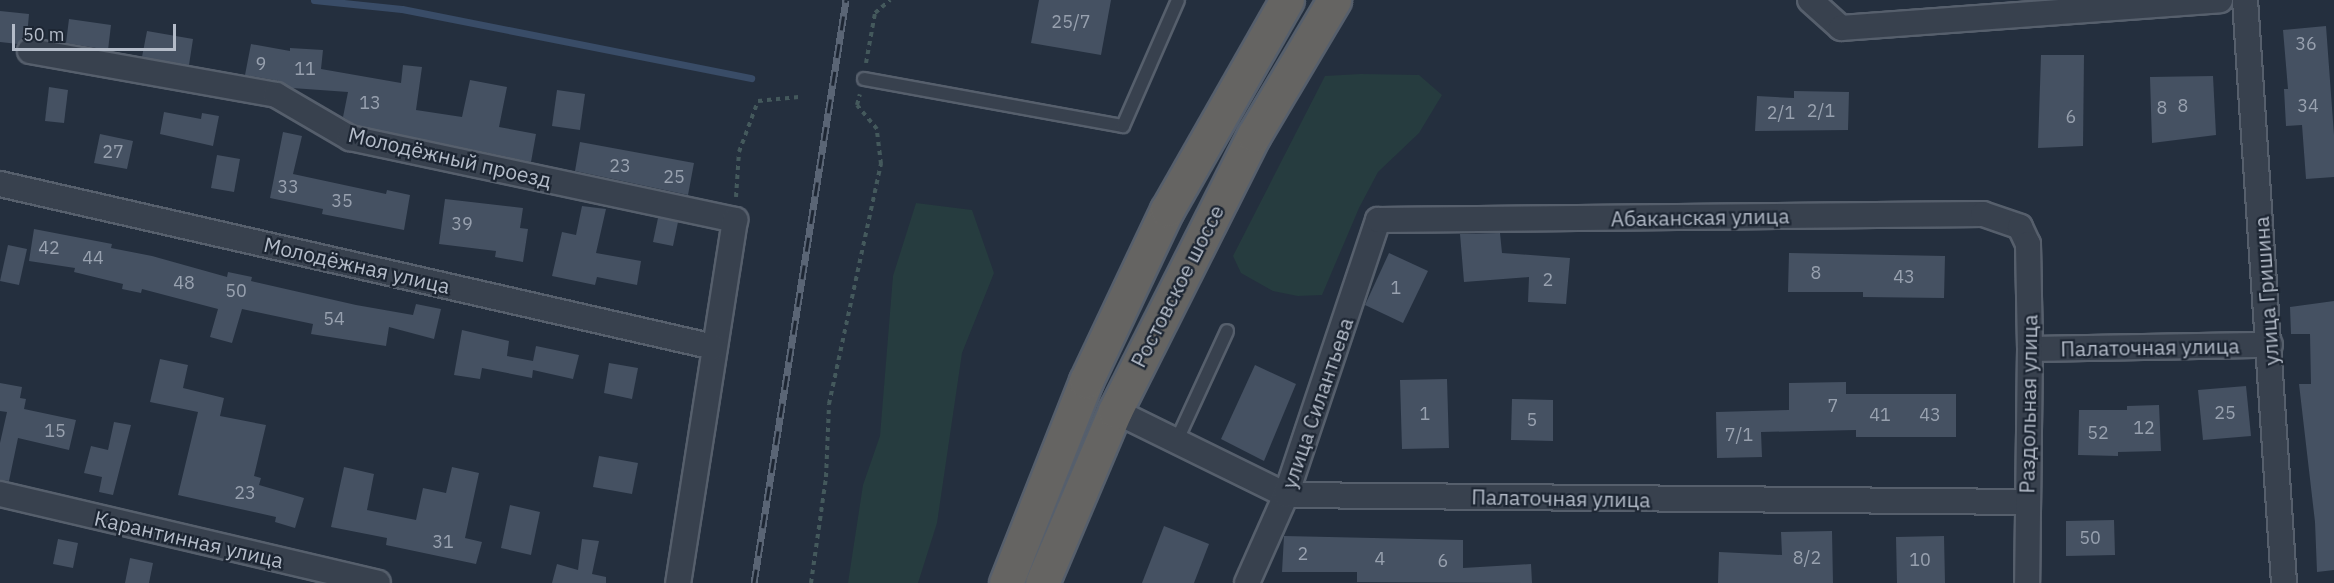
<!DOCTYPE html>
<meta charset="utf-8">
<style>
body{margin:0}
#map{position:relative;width:2334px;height:583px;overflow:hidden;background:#242f3e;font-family:"IBM Plex Sans",sans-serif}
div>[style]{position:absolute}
.green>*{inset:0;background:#263c3f}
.stream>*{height:7px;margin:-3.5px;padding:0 3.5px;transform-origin:3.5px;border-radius:3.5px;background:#394c67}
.building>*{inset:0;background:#455162}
.path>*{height:4px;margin-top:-2px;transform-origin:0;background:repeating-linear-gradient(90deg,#44595c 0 4.5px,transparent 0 9px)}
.roads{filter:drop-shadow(2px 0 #565f6c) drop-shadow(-2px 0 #565f6c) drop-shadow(0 2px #565f6c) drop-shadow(0 -2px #565f6c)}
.service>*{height:12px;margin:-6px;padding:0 6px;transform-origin:6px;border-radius:6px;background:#38414e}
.minor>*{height:24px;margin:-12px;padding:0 12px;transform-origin:12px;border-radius:12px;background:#38414e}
.trunk>*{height:33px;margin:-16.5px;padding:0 16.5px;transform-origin:16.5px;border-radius:16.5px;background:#656462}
.rail>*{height:7px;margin-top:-3.5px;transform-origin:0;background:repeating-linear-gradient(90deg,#1d2633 0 14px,#5a6575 0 28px);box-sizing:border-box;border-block:2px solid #5a6575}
span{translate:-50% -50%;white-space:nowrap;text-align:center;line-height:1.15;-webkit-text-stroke:4.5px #1d2633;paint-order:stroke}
.number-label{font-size:18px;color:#98a1af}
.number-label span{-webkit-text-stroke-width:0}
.street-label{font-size:21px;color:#b4bcc9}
.scale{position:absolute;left:12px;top:24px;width:164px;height:27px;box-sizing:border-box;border:3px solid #b4bcc9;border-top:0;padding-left:8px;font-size:18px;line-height:21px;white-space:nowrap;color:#b4bcc9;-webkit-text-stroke:4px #1d2633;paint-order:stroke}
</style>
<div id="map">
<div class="green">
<i style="clip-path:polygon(1361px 74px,1419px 75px,1442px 95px,1419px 133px,1378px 172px,1359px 208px,1322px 295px,1298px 296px,1273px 291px,1241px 273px,1233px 256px,1325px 76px)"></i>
<i style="clip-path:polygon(916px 203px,972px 210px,994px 273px,962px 353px,937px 523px,918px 583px,848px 583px,863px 485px,880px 436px,893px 276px)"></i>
</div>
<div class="stream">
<i style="left:314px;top:0;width:88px;rotate:5.8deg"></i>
<i style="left:402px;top:9px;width:356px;rotate:11.2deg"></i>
</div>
<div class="building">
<i style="clip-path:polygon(1039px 0,1111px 0,1101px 55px,1031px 43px)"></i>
<i style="clip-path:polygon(0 11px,29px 14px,27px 37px,18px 44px,0 42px)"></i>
<i style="clip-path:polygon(69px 19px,111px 25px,108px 50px,66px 43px)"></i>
<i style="clip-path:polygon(2326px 26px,2334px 135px,2334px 177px,2306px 179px,2302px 125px,2286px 126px,2284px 89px,2288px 89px,2283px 30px)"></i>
<i style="clip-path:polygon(147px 31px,193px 39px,189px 65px,142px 57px)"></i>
<i style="clip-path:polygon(251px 44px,290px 51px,290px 48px,323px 50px,321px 69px,401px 83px,403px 65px,422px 67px,416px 110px,462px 117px,470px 80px,507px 87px,499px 127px,536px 134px,531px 162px,355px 125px,343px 117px,348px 92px,292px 88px,279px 81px,245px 75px)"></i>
<i style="clip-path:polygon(2041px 55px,2084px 55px,2083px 146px,2038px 148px)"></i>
<i style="clip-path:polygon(2213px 76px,2216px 135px,2152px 143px,2150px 77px)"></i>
<i style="clip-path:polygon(49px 87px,68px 90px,64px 123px,45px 121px)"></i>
<i style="clip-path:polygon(557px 90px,585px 94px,580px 130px,552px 126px)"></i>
<i style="clip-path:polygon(1794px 91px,1849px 92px,1848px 130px,1755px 131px,1757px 96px,1794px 98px)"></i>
<i style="clip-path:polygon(164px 112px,201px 119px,202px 113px,219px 116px,213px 146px,160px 134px)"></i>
<i style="clip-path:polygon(283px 132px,302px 136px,293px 174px,386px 194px,387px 190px,410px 195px,404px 230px,322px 214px,323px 209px,270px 198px)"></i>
<i style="clip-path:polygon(100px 134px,133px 141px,127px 169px,94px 163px)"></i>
<i style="clip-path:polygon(580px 142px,694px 163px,688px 195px,575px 171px)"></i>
<i style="clip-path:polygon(217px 155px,240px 159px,234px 192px,211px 188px)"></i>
<i style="clip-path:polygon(445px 199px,523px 208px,520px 228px,528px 229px,523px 262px,495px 257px,496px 251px,439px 244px)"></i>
<i style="clip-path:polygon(582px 206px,606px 209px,596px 253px,641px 261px,637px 285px,597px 277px,595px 285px,552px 276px,562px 232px,576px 235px)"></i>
<i style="clip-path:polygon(658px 218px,678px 222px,673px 246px,653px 242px)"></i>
<i style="clip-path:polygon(34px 229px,112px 244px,111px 248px,152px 256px,227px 277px,228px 272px,252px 277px,251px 281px,356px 305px,413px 315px,416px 304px,441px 309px,434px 339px,389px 327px,386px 346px,311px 334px,313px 324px,242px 309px,232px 343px,210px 337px,218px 309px,142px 289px,141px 293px,122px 289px,123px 284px,74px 272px,75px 268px,29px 261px)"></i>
<i style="clip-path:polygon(1500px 233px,1502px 253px,1570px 258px,1566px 304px,1528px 302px,1529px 277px,1464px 282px,1460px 234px)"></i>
<i style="clip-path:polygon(8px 245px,27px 249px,19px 285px,0 281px)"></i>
<i style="clip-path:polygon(1389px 253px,1428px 271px,1403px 323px,1365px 305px)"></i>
<i style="clip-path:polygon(1789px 253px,1945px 256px,1944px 298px,1863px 297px,1863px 292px,1788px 292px)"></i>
<i style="clip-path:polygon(2334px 301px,2334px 570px,2317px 572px,2315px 522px,2299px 384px,2311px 384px,2310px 334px,2291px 334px,2290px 307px)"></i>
<i style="clip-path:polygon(462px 330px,509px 341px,507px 356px,533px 361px,536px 346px,579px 355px,573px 379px,533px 370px,532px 378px,482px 368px,480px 379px,454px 375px)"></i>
<i style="clip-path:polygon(160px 359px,188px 365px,183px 388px,224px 398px,220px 416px,266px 425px,254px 476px,261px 478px,259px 485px,304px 498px,295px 528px,275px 522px,276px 517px,178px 495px,198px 412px,150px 402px)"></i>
<i style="clip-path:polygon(609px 363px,638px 368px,632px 399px,604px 393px)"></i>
<i style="clip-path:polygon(1255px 365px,1296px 384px,1264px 461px,1221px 439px)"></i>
<i style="clip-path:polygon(1447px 379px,1449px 448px,1402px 449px,1400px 380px)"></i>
<i style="clip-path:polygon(1846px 382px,1846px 394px,1956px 394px,1956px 437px,1856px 437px,1856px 430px,1761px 432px,1762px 457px,1717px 458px,1716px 412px,1789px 410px,1789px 383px)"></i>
<i style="clip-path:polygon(0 383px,22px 387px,20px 398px,26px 399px,24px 409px,76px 420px,69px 450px,18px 438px,9px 481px,0 480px,0 443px,7px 412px,0 411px)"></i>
<i style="clip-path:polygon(2246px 386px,2251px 436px,2203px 440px,2198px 390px)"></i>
<i style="clip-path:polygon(1512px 399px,1553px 400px,1553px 441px,1511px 440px)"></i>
<i style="clip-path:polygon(2159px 405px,2161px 451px,2118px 452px,2118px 456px,2078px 455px,2079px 410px,2127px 410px,2127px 406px)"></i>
<i style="clip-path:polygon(114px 422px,131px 425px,113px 495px,99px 492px,102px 477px,84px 473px,91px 446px,108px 450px)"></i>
<i style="clip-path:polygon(599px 456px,638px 463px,632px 494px,593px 487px)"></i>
<i style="clip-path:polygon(344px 467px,374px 474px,367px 510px,416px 520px,423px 488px,446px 493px,452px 467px,479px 473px,465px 538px,482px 542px,476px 564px,386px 545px,387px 538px,331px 527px)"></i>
<i style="clip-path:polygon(510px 505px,540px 512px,531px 555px,501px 548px)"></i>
<i style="clip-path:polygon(2114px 520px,2115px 555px,2066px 556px,2066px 521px)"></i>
<i style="clip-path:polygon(1164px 526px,1209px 544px,1194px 583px,1142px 583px)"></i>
<i style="clip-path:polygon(1832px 531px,1833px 583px,1718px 583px,1719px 552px,1782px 555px,1781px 532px)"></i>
<i style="clip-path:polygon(1284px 536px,1463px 540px,1463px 568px,1531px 564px,1532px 583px,1357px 582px,1357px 572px,1282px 572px)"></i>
<i style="clip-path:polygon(1944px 536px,1945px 583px,1897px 583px,1896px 537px)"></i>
<i style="clip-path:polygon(58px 539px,78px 543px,73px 568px,53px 564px)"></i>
<i style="clip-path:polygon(582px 539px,599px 541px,592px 574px,606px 577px,606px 583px,552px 583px,557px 564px,578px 570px)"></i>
<i style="clip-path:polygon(130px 558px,153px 563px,149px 583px,125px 583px)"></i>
</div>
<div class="path">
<i style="left:866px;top:63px;width:51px;rotate:-79.8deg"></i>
<i style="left:875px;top:13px;width:20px;rotate:-41deg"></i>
<i style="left:736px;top:197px;width:45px;rotate:-86.2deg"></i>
<i style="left:739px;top:152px;width:54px;rotate:-69.6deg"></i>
<i style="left:758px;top:101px;width:41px;rotate:-5.6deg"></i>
<i style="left:811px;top:583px;width:107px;rotate:-81.9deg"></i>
<i style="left:826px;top:477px;width:73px;rotate:-87.6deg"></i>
<i style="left:829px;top:404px;width:246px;rotate:-77.8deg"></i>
<i style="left:881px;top:164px;width:35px;rotate:-97deg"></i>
<i style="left:877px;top:129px;width:31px;rotate:-130deg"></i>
<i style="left:857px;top:105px;width:11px;rotate:-75deg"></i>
</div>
<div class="roads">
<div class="service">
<i style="left:864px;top:79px;width:263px;rotate:10.3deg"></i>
<i style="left:1123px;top:126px;width:137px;rotate:-66.4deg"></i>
<i style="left:1176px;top:442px;width:122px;rotate:-65.3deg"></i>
</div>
<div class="minor">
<i style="left:1810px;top:0;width:42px;rotate:42.1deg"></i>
<i style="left:1841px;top:28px;width:380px;rotate:-4.2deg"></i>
<i style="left:2245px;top:0;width:584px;rotate:86.17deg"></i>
<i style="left:30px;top:51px;width:250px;rotate:10.1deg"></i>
<i style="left:276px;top:95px;width:86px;rotate:30.2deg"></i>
<i style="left:350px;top:138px;width:394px;rotate:12deg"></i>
<i style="left:735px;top:220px;width:367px;rotate:98.9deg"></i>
<i style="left:0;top:184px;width:732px;rotate:12.86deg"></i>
<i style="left:2030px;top:349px;width:240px;rotate:-1deg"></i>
<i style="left:1115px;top:411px;width:191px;rotate:26.2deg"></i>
<i style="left:1286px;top:495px;width:741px;rotate:0.54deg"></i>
<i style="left:0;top:494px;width:388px;rotate:13.2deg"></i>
<i style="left:1247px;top:583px;width:96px;rotate:-66.1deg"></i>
<i style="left:1286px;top:495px;width:290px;rotate:-71.5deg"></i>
<i style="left:1378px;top:220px;width:605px;rotate:-0.57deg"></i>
<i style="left:1983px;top:214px;width:39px;rotate:19deg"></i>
<i style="left:2020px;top:227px;width:19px;rotate:65deg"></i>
<i style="left:2028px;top:244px;width:105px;rotate:88.9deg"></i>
<i style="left:2030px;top:349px;width:234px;rotate:90.7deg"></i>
</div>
<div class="trunk">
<i style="left:1006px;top:583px;width:217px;rotate:-68.4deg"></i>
<i style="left:1086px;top:381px;width:189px;rotate:-64.7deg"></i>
<i style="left:1167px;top:210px;width:242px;rotate:-60.3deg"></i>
<i style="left:1042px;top:583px;width:187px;rotate:-67deg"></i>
<i style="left:1115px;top:411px;width:309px;rotate:-63.3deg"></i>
<i style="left:1254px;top:135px;width:157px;rotate:-59.3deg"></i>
</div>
</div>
<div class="rail">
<i style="left:754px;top:583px;width:590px;rotate:-81.03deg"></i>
</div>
<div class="number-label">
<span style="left:1071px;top:22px">25/7</span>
<span style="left:2306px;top:44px">36</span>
<span style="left:261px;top:64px">9</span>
<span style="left:305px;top:69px">11</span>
<span style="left:370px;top:103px">13</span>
<span style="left:2183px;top:106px">8</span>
<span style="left:2308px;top:106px">34</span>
<span style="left:2162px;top:108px">8</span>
<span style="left:1821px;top:111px">2/1</span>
<span style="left:1781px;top:113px">2/1</span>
<span style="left:2071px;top:117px">6</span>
<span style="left:113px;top:152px">27</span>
<span style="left:620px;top:166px">23</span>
<span style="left:674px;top:177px">25</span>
<span style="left:288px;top:187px">33</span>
<span style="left:342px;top:201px">35</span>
<span style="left:462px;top:224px">39</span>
<span style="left:49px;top:248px">42</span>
<span style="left:93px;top:258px">44</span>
<span style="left:1816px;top:273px">8</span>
<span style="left:1904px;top:277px">43</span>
<span style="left:1548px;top:280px">2</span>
<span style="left:184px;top:283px">48</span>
<span style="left:1396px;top:288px">1</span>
<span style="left:236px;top:291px">50</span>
<span style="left:334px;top:319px">54</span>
<span style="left:1833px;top:406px">7</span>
<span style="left:2225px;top:413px">25</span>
<span style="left:1425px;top:414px">1</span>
<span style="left:1880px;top:415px">41</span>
<span style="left:1930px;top:415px">43</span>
<span style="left:1532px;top:420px">5</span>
<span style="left:2144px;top:428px">12</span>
<span style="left:55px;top:431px">15</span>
<span style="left:2098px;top:433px">52</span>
<span style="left:1739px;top:435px">7/1</span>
<span style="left:245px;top:493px">23</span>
<span style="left:2090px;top:538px">50</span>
<span style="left:443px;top:542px">31</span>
<span style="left:1303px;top:554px">2</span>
<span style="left:1807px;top:558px">8/2</span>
<span style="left:1380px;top:559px">4</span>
<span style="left:1920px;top:560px">10</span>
<span style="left:1443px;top:561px">6</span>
</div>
<div class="street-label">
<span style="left:450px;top:157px;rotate:13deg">Молодёжный проезд</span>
<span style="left:1700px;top:217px;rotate:-1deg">Абаканская улица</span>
<span style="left:357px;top:265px;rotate:13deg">Молодёжная улица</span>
<span style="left:1177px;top:286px;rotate:-63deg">Ростовское шоссе</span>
<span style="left:2266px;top:291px;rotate:-94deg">улица Гришина</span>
<span style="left:2150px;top:347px;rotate:-1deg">Палаточная улица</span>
<span style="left:1317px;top:403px;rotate:-71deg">улица Силантьева</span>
<span style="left:2028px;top:404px;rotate:-89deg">Раздольная улица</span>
<span style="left:1561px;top:498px;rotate:1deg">Палаточная улица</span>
<span style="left:189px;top:539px;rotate:13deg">Карантинная улица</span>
</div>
<div class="scale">50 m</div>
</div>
